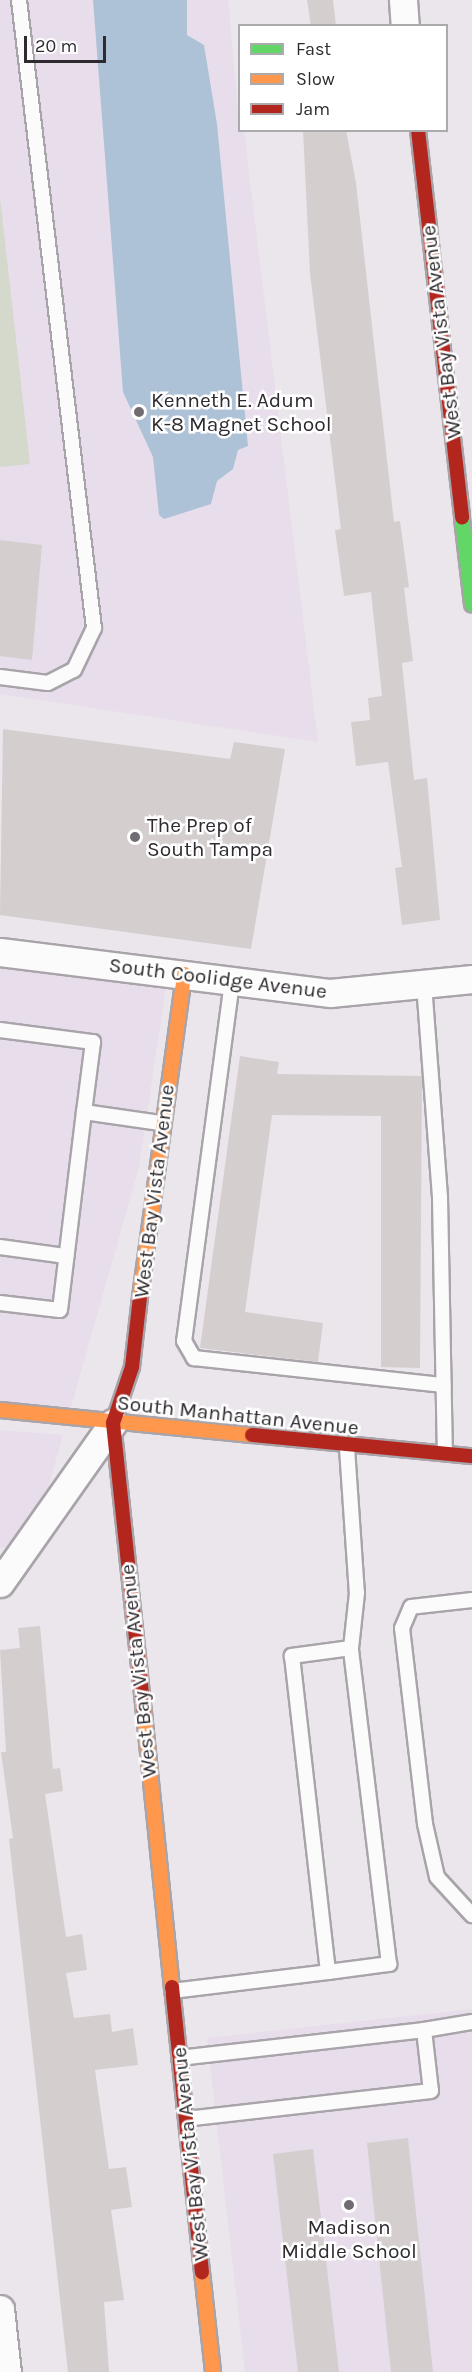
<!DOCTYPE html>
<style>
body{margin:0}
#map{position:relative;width:472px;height:2372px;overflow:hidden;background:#ebe6ec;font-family:Karla,sans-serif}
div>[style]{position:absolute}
.built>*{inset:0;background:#e8ddeb}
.green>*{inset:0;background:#d4d9cb}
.water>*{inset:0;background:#aec2d7}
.building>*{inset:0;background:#d4cecf}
.roads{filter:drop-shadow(2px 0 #a8a4a9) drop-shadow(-2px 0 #a8a4a9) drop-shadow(0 2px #a8a4a9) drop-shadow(0 -2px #a8a4a9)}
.lane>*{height:14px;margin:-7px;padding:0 7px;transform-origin:7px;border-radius:7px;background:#fcfbfc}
.street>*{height:27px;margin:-13.5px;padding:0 13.5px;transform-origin:13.5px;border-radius:13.5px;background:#fcfbfc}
.fast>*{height:14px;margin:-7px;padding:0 7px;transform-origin:7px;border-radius:7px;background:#63d668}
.slow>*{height:14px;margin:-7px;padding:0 7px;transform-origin:7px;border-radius:7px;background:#ff974d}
.jam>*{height:14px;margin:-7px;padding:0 7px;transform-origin:7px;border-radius:7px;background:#b3261e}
.dots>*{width:16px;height:16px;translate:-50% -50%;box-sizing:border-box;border:3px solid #fff;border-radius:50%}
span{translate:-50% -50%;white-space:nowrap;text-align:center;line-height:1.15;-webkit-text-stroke:5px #fff;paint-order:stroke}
.street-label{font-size:21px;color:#2e2a2f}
.poi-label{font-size:21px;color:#2e2a2f}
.left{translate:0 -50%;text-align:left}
.legend{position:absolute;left:238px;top:24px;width:210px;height:108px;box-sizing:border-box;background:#fff;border:2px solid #abaaac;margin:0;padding:8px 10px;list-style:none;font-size:18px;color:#2e2a2f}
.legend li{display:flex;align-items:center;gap:12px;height:30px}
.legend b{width:30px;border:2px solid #abaaac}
.scale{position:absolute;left:24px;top:36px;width:82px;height:27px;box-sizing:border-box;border:3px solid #2e2a2f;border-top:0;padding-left:8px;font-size:18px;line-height:21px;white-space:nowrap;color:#2e2a2f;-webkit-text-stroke:4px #fff;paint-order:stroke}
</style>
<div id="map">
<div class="built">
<i style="clip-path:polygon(0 0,228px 0,240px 130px,244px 131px,318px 742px,0 694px)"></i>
<i style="clip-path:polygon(0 967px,166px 987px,139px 1167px,71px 1407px,0 1401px)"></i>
<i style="clip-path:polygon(0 1430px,63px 1435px,48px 1488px,7px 1547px,0 1548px)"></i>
<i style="clip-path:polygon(472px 2009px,472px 2372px,245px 2372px,207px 2038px)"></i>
</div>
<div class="green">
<i style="clip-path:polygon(0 197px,30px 464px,0 467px)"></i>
</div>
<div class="water">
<i style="clip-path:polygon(93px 0,187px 0,187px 35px,204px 45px,217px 124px,248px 446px,238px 450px,233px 469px,217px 481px,211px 504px,164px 519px,159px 515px,153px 457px,123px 392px)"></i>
</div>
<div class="building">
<i style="clip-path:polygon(307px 0,333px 0,336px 26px,311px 26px)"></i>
<i style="clip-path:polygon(303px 130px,346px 130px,356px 183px,394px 522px,400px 521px,409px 587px,404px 588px,413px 661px,402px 663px,414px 780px,427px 778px,440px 920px,402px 925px,395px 868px,402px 867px,388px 762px,356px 766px,351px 722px,370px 720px,368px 698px,382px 696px,371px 592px,344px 596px,335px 530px,341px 529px,310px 273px)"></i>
<i style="clip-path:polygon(0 540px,42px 545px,32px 660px,0 656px)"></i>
<i style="clip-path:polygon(3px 729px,230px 759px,234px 742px,285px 749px,251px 949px,0 915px)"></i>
<i style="clip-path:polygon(240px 1056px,279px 1062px,277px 1074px,422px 1076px,420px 1368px,381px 1367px,381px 1116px,272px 1115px,245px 1312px,323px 1323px,318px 1362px,200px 1348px)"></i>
<i style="clip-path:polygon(40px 1626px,53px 1769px,60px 1768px,63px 1791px,45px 1794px,66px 1937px,82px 1934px,87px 1970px,66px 1973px,74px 2018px,110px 2014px,112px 2032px,133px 2028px,138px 2065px,95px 2070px,109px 2169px,126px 2167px,132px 2207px,111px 2210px,124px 2300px,104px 2302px,109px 2372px,68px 2372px,9px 1839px,13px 1838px,1px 1752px,6px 1752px,0 1650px,20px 1648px,18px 1628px)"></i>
<i style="clip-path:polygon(408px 2138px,433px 2372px,391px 2372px,367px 2143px)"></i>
<i style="clip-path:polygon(313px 2149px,339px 2372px,298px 2372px,273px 2154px)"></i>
</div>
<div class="roads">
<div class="lane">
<i style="left:0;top:677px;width:48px;rotate:7.1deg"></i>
<i style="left:48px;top:683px;width:29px;rotate:-27deg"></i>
<i style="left:74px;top:670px;width:47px;rotate:-64.5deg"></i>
<i style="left:94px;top:628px;width:632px;rotate:-96.81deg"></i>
<i style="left:232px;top:982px;width:362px;rotate:97.6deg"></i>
<i style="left:184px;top:1341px;width:20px;rotate:60deg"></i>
<i style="left:194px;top:1358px;width:251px;rotate:6.2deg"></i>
<i style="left:424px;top:984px;width:215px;rotate:85.7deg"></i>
<i style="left:440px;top:1198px;width:255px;rotate:88.9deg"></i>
<i style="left:0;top:1030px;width:94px;rotate:7.4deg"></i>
<i style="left:93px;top:1042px;width:71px;rotate:97.3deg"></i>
<i style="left:0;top:1247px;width:67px;rotate:7.8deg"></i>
<i style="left:0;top:1303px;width:60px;rotate:6.7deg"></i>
<i style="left:60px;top:1310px;width:199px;rotate:-83.1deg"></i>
<i style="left:84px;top:1112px;width:77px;rotate:8.2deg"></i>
<i style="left:347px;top:1448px;width:145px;rotate:86.1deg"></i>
<i style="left:357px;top:1593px;width:55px;rotate:96.2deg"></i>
<i style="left:472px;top:1600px;width:61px;rotate:173.5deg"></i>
<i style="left:411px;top:1607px;width:23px;rotate:113deg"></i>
<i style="left:402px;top:1628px;width:197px;rotate:83.3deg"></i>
<i style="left:425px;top:1824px;width:54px;rotate:77.2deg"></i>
<i style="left:437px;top:1877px;width:52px;rotate:47.4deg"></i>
<i style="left:172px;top:1991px;width:157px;rotate:-6.9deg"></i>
<i style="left:328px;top:1972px;width:62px;rotate:-7.5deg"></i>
<i style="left:389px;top:1964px;width:318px;rotate:-96.9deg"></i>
<i style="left:351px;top:1648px;width:60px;rotate:172.3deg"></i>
<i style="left:292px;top:1656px;width:318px;rotate:83.5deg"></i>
<i style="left:424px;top:2030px;width:49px;rotate:-9.5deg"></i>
<i style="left:179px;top:2058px;width:247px;rotate:-6.5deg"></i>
<i style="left:424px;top:2030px;width:61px;rotate:83.5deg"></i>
<i style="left:431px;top:2091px;width:246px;rotate:173.5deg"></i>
</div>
<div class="street">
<i style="left:403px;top:0;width:26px;rotate:86deg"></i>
<i style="left:0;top:952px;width:333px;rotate:7.1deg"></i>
<i style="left:330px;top:993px;width:143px;rotate:-5.6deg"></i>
<i style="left:0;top:1583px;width:196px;rotate:-54.8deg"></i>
<i style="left:0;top:2309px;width:63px;rotate:83.7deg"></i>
</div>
<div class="fast">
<i style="left:462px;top:518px;width:87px;rotate:83.4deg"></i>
</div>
<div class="slow">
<i style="left:140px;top:1297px;width:326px;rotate:-82.2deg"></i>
<i style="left:0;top:1410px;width:253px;rotate:5.7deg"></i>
<i style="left:144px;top:1713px;width:275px;rotate:84.2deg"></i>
<i style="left:202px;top:2272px;width:101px;rotate:83.7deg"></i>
</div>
<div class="jam">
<i style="left:418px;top:130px;width:390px;rotate:83.5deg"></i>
<i style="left:140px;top:1297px;width:70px;rotate:96.5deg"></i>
<i style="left:132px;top:1367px;width:59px;rotate:108.7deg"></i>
<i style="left:113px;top:1423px;width:292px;rotate:83.9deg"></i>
<i style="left:252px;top:1435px;width:221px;rotate:5.5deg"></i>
<i style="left:172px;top:1987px;width:287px;rotate:84deg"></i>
</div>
</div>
<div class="dots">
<i style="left:139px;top:412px;background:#706c71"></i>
<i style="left:135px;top:837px;background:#706c71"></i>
<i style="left:349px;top:2205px;background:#706c71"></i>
</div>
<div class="street-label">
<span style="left:441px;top:332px;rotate:-97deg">West Bay Vista Avenue</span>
<span style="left:218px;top:978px;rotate:7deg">South Coolidge Avenue</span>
<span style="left:154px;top:1191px;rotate:-83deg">West Bay Vista Avenue</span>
<span style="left:238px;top:1415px;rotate:6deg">South Manhattan Avenue</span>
<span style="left:138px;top:1671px;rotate:-96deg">West Bay Vista Avenue</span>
<span style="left:190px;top:2154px;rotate:-96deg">West Bay Vista Avenue</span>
</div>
<div class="poi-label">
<span class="left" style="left:151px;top:412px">Kenneth E. Adum<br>K-8 Magnet School</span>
<span class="left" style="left:147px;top:837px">The Prep of<br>South Tampa</span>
<span style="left:349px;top:2239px">Madison<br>Middle School</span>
</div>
<ul class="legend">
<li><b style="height:8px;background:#63d668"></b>Fast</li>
<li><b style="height:8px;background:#ff974d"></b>Slow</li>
<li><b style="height:8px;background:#b3261e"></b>Jam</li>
</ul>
<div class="scale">20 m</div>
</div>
